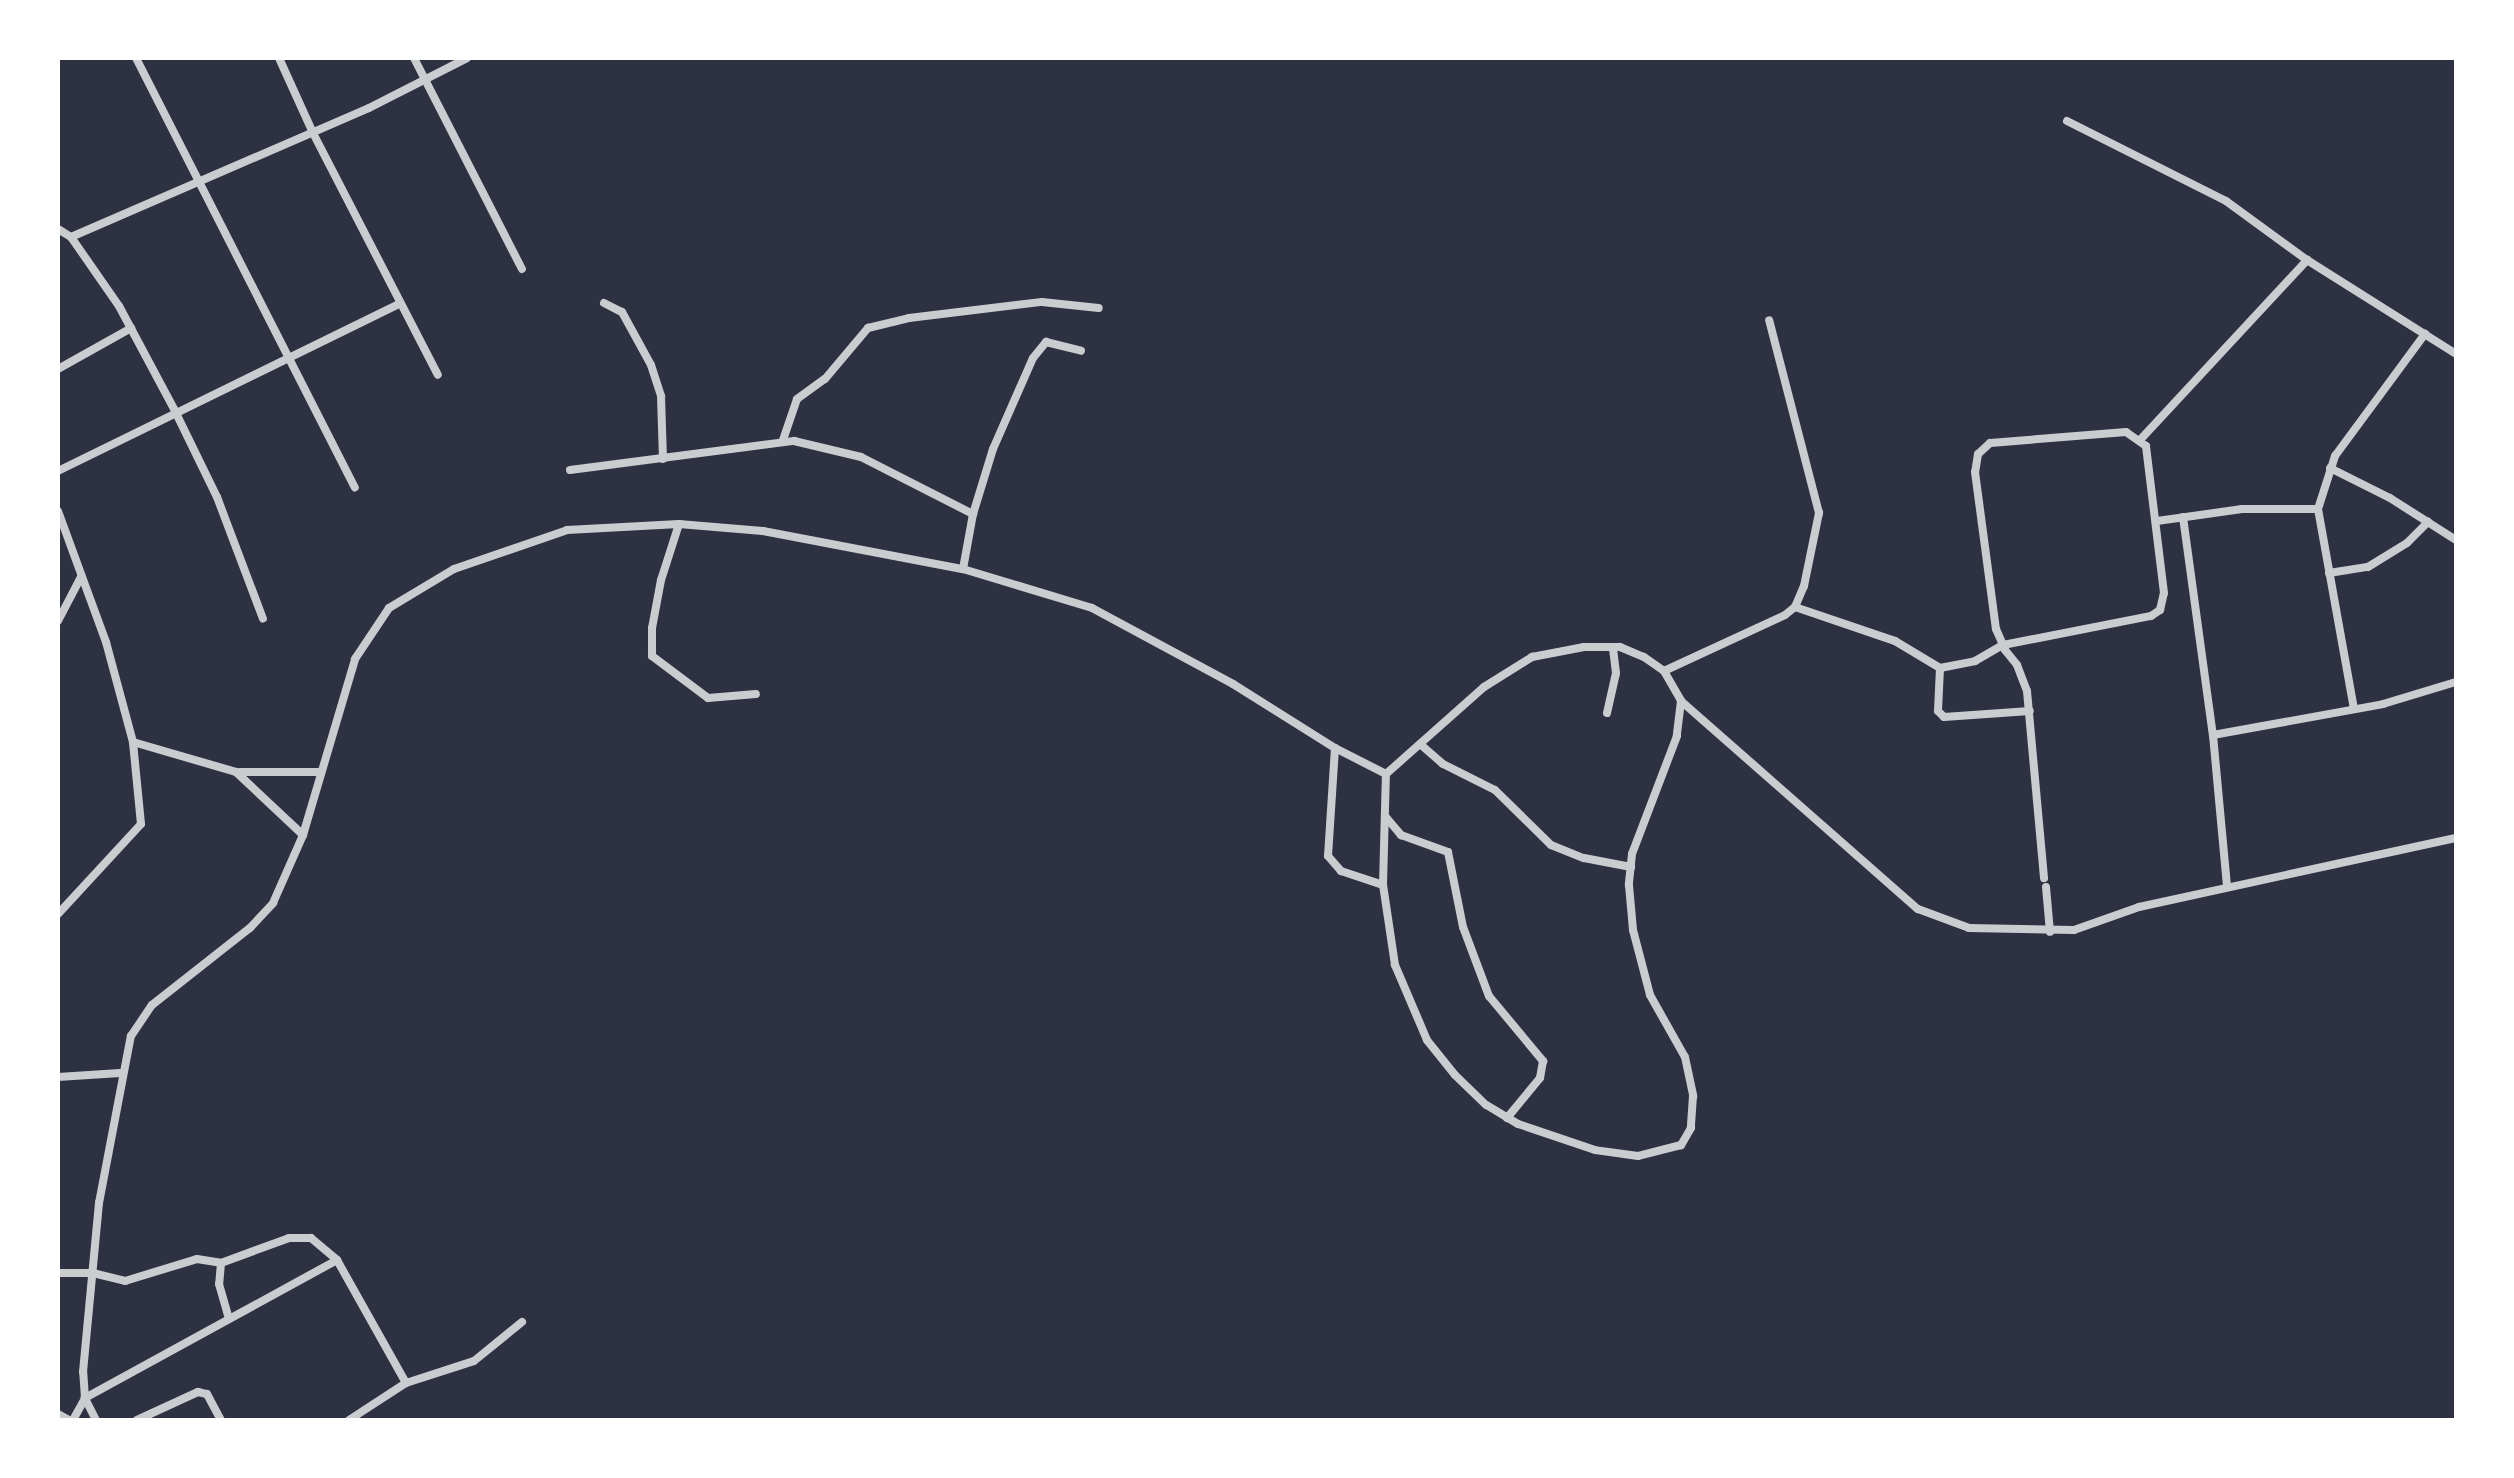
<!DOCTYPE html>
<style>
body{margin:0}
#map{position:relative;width:2514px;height:1478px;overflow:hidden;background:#2d3142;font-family:Rubik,sans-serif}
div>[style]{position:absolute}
.minor>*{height:8px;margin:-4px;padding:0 4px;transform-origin:4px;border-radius:4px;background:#caccd0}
span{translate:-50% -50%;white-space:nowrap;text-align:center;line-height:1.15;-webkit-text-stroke:8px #fff;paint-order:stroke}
.frame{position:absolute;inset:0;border:60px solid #fff;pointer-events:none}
</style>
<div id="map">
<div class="minor">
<i style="left:136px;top:58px;width:482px;rotate:63deg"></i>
<i style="left:279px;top:58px;width:82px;rotate:65.6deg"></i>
<i style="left:313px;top:133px;width:272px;rotate:62.7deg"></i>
<i style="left:414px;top:58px;width:237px;rotate:62.9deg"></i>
<i style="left:2067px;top:121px;width:178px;rotate:26.7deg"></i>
<i style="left:2226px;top:201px;width:100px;rotate:36.1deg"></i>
<i style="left:2307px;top:260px;width:176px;rotate:32.2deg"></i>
<i style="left:58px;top:229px;width:15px;rotate:32deg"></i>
<i style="left:71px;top:237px;width:84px;rotate:55.2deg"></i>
<i style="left:119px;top:306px;width:119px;rotate:61.9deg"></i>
<i style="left:175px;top:411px;width:96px;rotate:64deg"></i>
<i style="left:217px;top:497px;width:130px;rotate:69.3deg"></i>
<i style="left:71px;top:237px;width:325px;rotate:-23.4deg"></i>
<i style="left:369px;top:108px;width:110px;rotate:-27deg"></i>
<i style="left:604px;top:303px;width:20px;rotate:27deg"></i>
<i style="left:622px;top:312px;width:60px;rotate:61.3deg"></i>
<i style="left:651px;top:365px;width:33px;rotate:72deg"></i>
<i style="left:661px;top:396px;width:63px;rotate:88.2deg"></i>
<i style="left:58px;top:369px;width:84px;rotate:-29.3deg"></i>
<i style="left:783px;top:440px;width:43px;rotate:-71.1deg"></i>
<i style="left:797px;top:399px;width:34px;rotate:-36deg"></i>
<i style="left:825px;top:379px;width:67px;rotate:-49.9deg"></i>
<i style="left:868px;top:328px;width:42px;rotate:-13.7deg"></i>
<i style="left:909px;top:318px;width:134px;rotate:-6.9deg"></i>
<i style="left:1042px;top:302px;width:57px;rotate:6deg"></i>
<i style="left:2140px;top:440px;width:246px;rotate:-47.1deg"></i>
<i style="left:2330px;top:468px;width:67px;rotate:26.6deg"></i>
<i style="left:2390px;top:498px;width:78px;rotate:32.5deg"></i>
<i style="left:570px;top:470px;width:226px;rotate:-7.4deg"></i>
<i style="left:794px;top:441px;width:69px;rotate:13.4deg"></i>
<i style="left:861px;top:457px;width:126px;rotate:27deg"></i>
<i style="left:58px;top:471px;width:380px;rotate:-26.1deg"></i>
<i style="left:58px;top:511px;width:140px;rotate:69.9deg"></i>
<i style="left:106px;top:642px;width:104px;rotate:74.9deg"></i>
<i style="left:133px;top:742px;width:107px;rotate:16.2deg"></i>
<i style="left:236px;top:772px;width:92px;rotate:43.2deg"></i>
<i style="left:2183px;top:517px;width:220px;rotate:82.2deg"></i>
<i style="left:2213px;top:735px;width:152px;rotate:84.7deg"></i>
<i style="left:2157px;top:521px;width:86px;rotate:-8deg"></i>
<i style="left:2242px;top:509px;width:76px"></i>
<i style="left:679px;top:524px;width:59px;rotate:107.8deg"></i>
<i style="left:661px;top:580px;width:49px;rotate:100.6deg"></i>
<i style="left:652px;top:628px;width:28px;rotate:90deg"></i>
<i style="left:652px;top:656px;width:70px;rotate:36.9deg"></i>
<i style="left:708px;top:698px;width:48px;rotate:-4.8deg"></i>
<i style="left:963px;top:569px;width:56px;rotate:-79.7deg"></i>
<i style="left:973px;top:514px;width:68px;rotate:-72.9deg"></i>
<i style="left:993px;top:449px;width:99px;rotate:-66.3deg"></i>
<i style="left:1033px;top:358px;width:21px;rotate:-51deg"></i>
<i style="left:1046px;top:342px;width:36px;rotate:14deg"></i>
<i style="left:2329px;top:573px;width:39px;rotate:-9deg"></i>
<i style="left:2368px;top:567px;width:46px;rotate:-31.6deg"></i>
<i style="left:2407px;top:543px;width:30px;rotate:-45deg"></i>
<i style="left:1795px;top:607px;width:106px;rotate:18.8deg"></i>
<i style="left:1895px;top:641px;width:52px;rotate:31deg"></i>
<i style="left:1940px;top:668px;width:36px;rotate:-11deg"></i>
<i style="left:1975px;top:661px;width:32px;rotate:-30deg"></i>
<i style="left:2003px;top:645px;width:151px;rotate:-11.1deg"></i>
<i style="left:2151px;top:616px;width:11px;rotate:-34deg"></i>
<i style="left:2160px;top:610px;width:17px;rotate:-77deg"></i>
<i style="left:2164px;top:593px;width:148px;rotate:-97deg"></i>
<i style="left:2146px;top:446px;width:24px;rotate:-145deg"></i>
<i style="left:2126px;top:432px;width:136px;rotate:175.4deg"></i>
<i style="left:1990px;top:443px;width:16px;rotate:137deg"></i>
<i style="left:1978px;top:454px;width:18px;rotate:99deg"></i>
<i style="left:1975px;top:472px;width:158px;rotate:82.4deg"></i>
<i style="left:1996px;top:629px;width:17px;rotate:66deg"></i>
<i style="left:2003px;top:645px;width:5px;rotate:68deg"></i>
<i style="left:2005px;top:650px;width:19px;rotate:51deg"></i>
<i style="left:2017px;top:665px;width:28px;rotate:69deg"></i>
<i style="left:2027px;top:691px;width:188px;rotate:84.8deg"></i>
<i style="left:58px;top:621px;width:50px;rotate:-62.4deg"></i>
<i style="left:1584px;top:647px;width:36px"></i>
<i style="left:1620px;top:647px;width:26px;rotate:23deg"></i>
<i style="left:1644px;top:657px;width:24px;rotate:35deg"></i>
<i style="left:1664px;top:671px;width:34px;rotate:60deg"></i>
<i style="left:1681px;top:701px;width:35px;rotate:97deg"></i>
<i style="left:1677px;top:736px;width:126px;rotate:110.9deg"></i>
<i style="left:1632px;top:854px;width:31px;rotate:96deg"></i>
<i style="left:1629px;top:885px;width:45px;rotate:84.9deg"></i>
<i style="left:1633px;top:930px;width:67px;rotate:75.3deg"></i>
<i style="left:1650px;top:995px;width:71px;rotate:60.6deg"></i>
<i style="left:1685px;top:1057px;width:40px;rotate:78deg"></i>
<i style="left:1693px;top:1096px;width:32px;rotate:94deg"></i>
<i style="left:1691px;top:1128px;width:20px;rotate:120deg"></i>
<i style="left:1681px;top:1145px;width:44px;rotate:165.7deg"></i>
<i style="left:1638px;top:1156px;width:43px;rotate:-172.1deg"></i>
<i style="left:1595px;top:1150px;width:81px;rotate:-161.3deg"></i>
<i style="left:1518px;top:1124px;width:37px;rotate:-149deg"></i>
<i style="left:1486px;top:1105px;width:43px;rotate:-135.9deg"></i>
<i style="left:1455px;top:1075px;width:45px;rotate:-128.7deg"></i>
<i style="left:1427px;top:1040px;width:82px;rotate:-113.1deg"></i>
<i style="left:1395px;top:965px;width:81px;rotate:-98.5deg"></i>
<i style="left:1383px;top:885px;width:111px;rotate:-88.5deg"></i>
<i style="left:1386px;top:774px;width:131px;rotate:-41.6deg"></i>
<i style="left:1484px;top:687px;width:57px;rotate:-32deg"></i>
<i style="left:1532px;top:657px;width:53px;rotate:-10.9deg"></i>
<i style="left:1940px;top:668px;width:43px;rotate:92.7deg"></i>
<i style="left:1938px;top:711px;width:8px;rotate:45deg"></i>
<i style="left:1944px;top:717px;width:86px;rotate:-4deg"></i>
<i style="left:1664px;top:671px;width:133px;rotate:-24.8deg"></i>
<i style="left:1785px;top:615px;width:13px;rotate:-39deg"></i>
<i style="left:1795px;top:607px;width:23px;rotate:-67deg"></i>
<i style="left:1804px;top:586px;width:75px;rotate:-78.4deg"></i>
<i style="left:1819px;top:513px;width:199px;rotate:-104.5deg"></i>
<i style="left:1681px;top:701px;width:315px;rotate:41.3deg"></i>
<i style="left:1918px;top:909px;width:54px;rotate:20.4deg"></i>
<i style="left:1969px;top:928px;width:105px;rotate:1.1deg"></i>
<i style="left:2074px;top:930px;width:69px;rotate:-19.5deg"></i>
<i style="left:2139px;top:907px;width:324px;rotate:-12.3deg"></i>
<i style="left:2354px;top:709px;width:203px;rotate:-100.2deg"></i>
<i style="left:2318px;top:509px;width:56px;rotate:-72.2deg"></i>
<i style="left:2335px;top:456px;width:152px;rotate:-53.6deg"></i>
<i style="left:1607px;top:713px;width:41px;rotate:-77.3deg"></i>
<i style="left:1616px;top:673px;width:26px;rotate:-97deg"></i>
<i style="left:2213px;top:735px;width:173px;rotate:-10.3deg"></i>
<i style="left:2383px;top:704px;width:76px;rotate:-16.8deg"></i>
<i style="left:1420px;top:744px;width:30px;rotate:41deg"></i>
<i style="left:1443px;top:764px;width:58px;rotate:26.6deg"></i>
<i style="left:1495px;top:790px;width:78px;rotate:44.5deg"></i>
<i style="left:1551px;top:845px;width:35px;rotate:22deg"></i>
<i style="left:1584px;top:858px;width:48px;rotate:10.8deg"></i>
<i style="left:1335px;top:748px;width:108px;rotate:93.7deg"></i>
<i style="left:1328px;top:856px;width:20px;rotate:49deg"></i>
<i style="left:1341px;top:871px;width:44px;rotate:18.4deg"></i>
<i style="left:240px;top:772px;width:81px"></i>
<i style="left:1385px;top:816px;width:25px;rotate:50deg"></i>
<i style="left:1401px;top:835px;width:50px;rotate:19.9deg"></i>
<i style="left:1448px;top:852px;width:76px;rotate:78.7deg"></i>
<i style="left:1463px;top:927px;width:74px;rotate:69.4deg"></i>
<i style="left:1489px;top:996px;width:85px;rotate:50.3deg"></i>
<i style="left:1543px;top:1061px;width:17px;rotate:100deg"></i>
<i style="left:1540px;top:1078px;width:52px;rotate:129.5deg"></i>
<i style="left:2046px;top:887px;width:45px;rotate:84.9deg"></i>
<i style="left:58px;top:914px;width:122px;rotate:-47.3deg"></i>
<i style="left:141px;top:824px;width:82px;rotate:-95.6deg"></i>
<i style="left:58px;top:1077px;width:62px;rotate:-3.7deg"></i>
<i style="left:221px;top:1263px;width:21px;rotate:95deg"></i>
<i style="left:219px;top:1284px;width:36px;rotate:74deg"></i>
<i style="left:58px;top:1273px;width:35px"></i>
<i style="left:93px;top:1273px;width:33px;rotate:14deg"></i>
<i style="left:125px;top:1281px;width:75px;rotate:-17deg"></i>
<i style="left:197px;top:1259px;width:24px;rotate:9deg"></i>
<i style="left:221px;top:1263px;width:72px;rotate:-20.2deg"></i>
<i style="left:289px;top:1238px;width:22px"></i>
<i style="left:311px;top:1238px;width:34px;rotate:40deg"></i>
<i style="left:337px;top:1260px;width:141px;rotate:60.7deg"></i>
<i style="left:58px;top:1414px;width:13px;rotate:29deg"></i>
<i style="left:73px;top:1420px;width:25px;rotate:-61deg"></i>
<i style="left:85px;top:1398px;width:287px;rotate:-28.7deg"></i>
<i style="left:96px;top:1420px;width:25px;rotate:-117deg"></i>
<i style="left:85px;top:1398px;width:26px;rotate:-94deg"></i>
<i style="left:83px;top:1372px;width:170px;rotate:-84.6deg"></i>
<i style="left:99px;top:1203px;width:170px;rotate:-79.2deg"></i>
<i style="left:131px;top:1036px;width:37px;rotate:-56deg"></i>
<i style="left:152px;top:1005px;width:125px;rotate:-38.2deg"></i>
<i style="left:250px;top:928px;width:34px;rotate:-47deg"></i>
<i style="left:273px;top:903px;width:74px;rotate:-66.2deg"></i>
<i style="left:303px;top:835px;width:184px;rotate:-73.5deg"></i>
<i style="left:355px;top:659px;width:61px;rotate:-56.3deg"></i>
<i style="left:389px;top:608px;width:76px;rotate:-31deg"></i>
<i style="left:454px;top:569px;width:120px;rotate:-19deg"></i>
<i style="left:567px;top:530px;width:112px;rotate:-3.1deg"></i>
<i style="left:679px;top:524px;width:84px;rotate:4.8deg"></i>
<i style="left:763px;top:531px;width:204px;rotate:10.8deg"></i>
<i style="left:963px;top:569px;width:135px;rotate:16.8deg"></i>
<i style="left:1092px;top:608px;width:160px;rotate:28.3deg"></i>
<i style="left:1233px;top:684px;width:120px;rotate:32.1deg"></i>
<i style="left:1335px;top:748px;width:57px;rotate:27deg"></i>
<i style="left:137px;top:1420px;width:67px;rotate:-24.7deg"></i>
<i style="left:198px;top:1392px;width:9px;rotate:13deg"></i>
<i style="left:207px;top:1394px;width:30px;rotate:62deg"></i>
<i style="left:349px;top:1420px;width:68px;rotate:-33deg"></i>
<i style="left:406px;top:1383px;width:71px;rotate:-17.9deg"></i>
<i style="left:474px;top:1361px;width:62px;rotate:-39.1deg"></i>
</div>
<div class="frame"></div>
</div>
